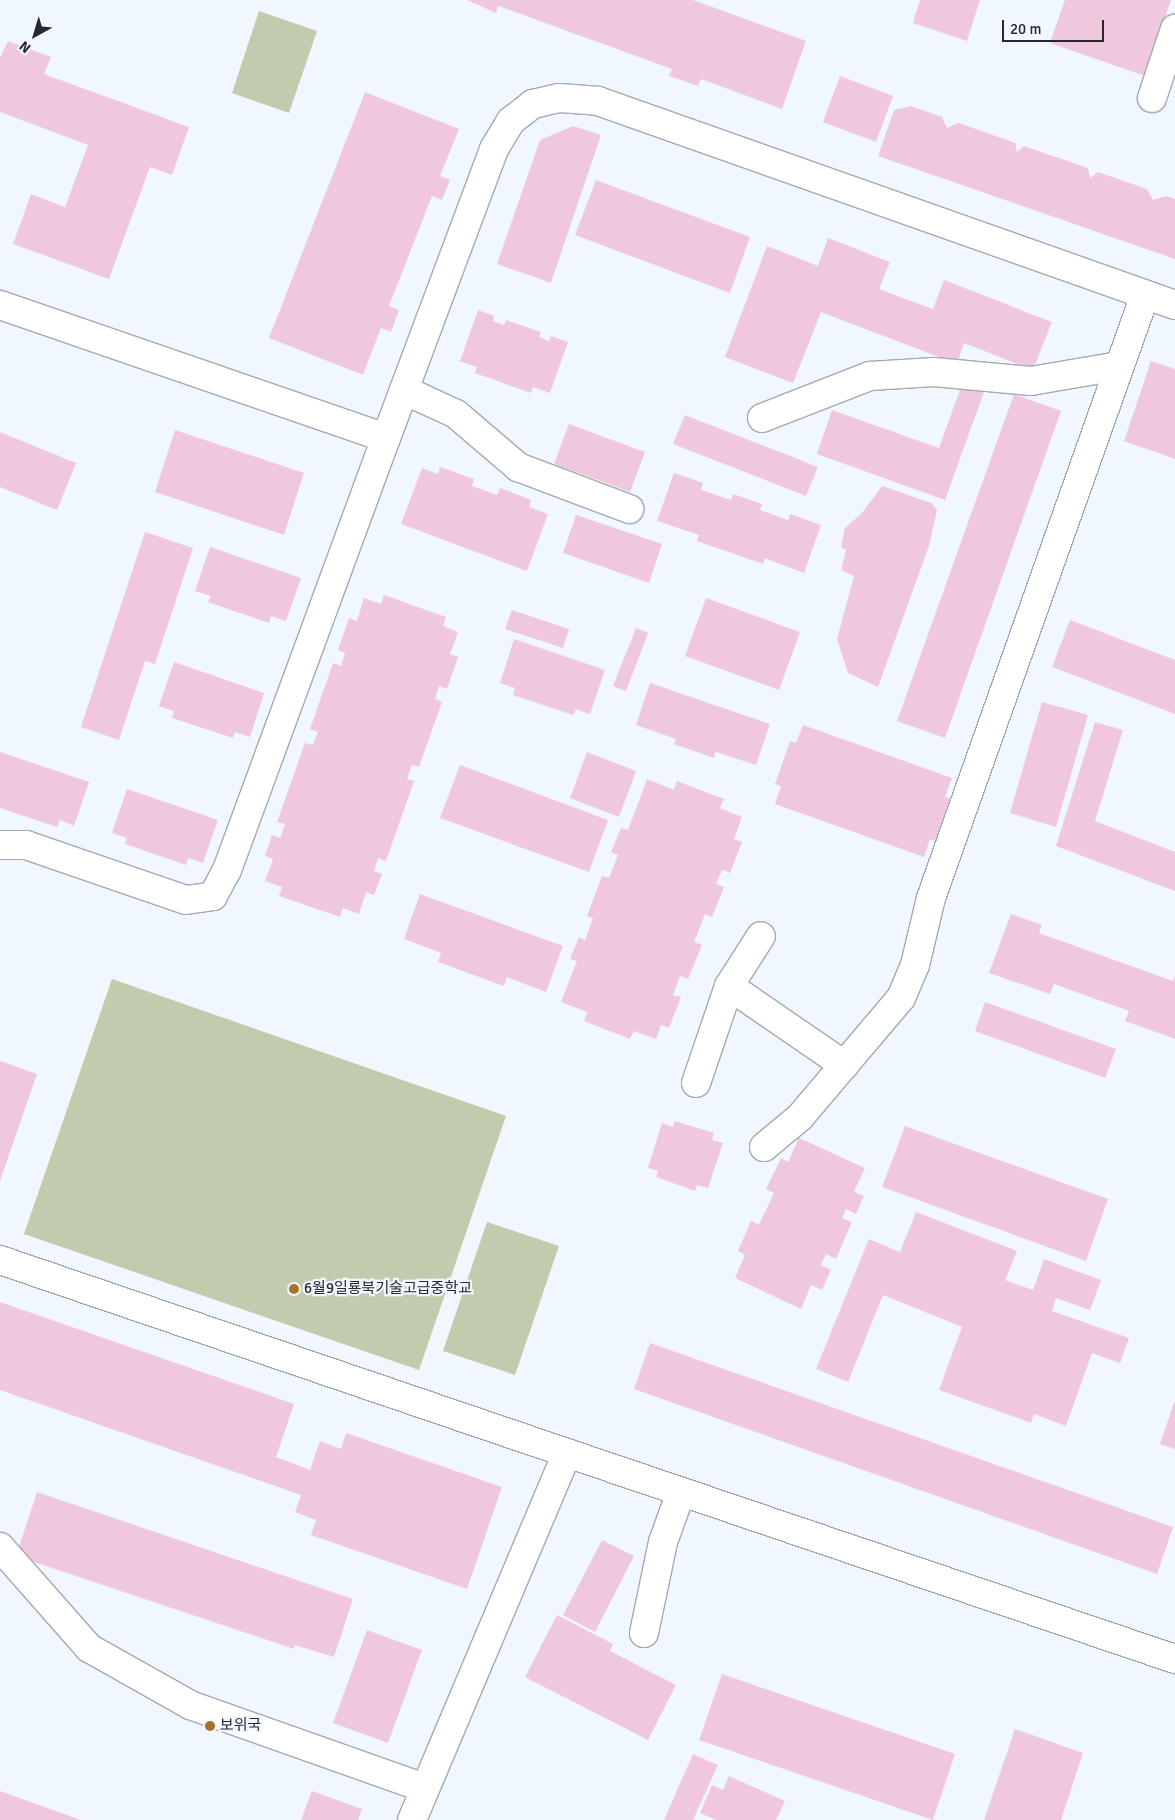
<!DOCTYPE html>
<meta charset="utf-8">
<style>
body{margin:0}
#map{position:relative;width:1175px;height:1820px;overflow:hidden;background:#f1f7ff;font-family:Signika,"Noto Sans KR",sans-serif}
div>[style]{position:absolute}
.green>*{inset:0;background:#c3cbae}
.building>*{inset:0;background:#efc8dd}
.roads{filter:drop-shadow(1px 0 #a3a9b0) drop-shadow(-1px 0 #a3a9b0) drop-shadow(0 1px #a3a9b0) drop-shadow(0 -1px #a3a9b0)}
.minor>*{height:28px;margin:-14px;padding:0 14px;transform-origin:14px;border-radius:14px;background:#fff}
.dots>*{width:14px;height:14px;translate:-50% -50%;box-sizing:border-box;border:2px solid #f1f7ff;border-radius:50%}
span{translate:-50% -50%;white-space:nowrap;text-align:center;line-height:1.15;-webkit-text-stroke:4.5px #f1f7ff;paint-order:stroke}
.poi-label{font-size:15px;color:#26282b}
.left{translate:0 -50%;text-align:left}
.north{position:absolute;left:10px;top:10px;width:50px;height:50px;-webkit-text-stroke:4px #f1f7ff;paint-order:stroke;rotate:219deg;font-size:14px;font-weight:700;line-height:20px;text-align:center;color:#26282b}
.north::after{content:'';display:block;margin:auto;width:18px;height:22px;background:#26282b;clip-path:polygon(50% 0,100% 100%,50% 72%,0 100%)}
.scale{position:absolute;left:1002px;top:20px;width:102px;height:22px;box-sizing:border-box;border:2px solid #26282b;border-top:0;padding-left:6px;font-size:15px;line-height:18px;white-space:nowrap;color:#26282b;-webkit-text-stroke:4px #f1f7ff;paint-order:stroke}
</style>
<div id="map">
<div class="green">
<i style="clip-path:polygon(259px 11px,317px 31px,289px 113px,232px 93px)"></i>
<i style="clip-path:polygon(112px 979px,506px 1116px,419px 1370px,24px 1234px)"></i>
<i style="clip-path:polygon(487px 1222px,559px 1246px,515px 1375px,443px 1351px)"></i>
</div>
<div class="building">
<i style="clip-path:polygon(467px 0,693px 0,806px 41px,782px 109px,701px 79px,698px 86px,669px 76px,672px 69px,498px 6px,496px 13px)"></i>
<i style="clip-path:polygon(920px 0,980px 0,967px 41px,913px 23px)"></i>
<i style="clip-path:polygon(1065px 0,1171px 0,1145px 76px,1050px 43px)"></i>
<i style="clip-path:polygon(8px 41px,51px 57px,44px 74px,189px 127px,172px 175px,150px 167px,109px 279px,13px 244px,31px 194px,65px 207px,88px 145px,0 112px,0 58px)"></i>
<i style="clip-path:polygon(840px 76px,893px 96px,876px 142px,823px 122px)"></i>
<i style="clip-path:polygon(365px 92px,459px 129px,440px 176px,450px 180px,442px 200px,432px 196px,389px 306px,399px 310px,391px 332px,381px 328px,363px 375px,269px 338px)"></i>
<i style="clip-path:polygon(911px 106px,942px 117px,947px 128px,959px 123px,1015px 143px,1017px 152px,1024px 146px,1088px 168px,1090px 178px,1098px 172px,1147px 189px,1153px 200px,1166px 196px,1175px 199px,1175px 259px,878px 156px,894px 110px)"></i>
<i style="clip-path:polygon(573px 126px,601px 135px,551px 283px,497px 264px,540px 140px)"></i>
<i style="clip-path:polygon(596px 180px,750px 237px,730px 293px,575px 235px)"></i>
<i style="clip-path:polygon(828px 238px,890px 262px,879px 289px,933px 309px,944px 280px,1052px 322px,1033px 370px,964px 343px,957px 364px,821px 312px,793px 383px,725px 357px,767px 246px,818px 266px)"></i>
<i style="clip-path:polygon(478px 310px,494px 316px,493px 321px,504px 325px,506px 320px,541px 332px,539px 337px,549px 341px,551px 336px,568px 342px,550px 393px,533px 387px,531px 393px,475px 373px,477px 367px,460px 361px)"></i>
<i style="clip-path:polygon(1151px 361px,1175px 369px,1175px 459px,1124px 441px)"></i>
<i style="clip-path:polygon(962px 384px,984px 392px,945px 500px,817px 454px,832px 410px,939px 448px)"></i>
<i style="clip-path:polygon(1014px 394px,1061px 411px,945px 738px,897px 721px)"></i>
<i style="clip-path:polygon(685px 415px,818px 467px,806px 496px,673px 444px)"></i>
<i style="clip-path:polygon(569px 424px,645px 452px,630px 492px,554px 464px)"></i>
<i style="clip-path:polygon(175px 430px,304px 473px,284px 535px,155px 492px)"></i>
<i style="clip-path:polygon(0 432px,76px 463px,57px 510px,0 487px)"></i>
<i style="clip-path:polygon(440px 467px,474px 479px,472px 486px,497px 495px,500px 488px,531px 500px,529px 507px,548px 514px,527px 571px,401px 524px,422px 468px,438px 474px)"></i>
<i style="clip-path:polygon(674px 473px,703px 483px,701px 490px,731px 500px,733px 494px,762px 504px,760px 510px,788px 520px,790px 514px,821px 525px,804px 573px,765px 558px,763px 564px,697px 541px,699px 535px,657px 521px)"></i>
<i style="clip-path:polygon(882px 486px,931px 503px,937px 510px,929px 546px,878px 687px,848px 673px,837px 639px,854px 576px,841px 570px,846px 550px,841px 547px,845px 528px,862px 513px)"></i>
<i style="clip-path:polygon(576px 515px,662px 544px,649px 583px,563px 553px)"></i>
<i style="clip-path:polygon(145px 532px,193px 548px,155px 664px,145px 661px,119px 740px,81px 727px)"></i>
<i style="clip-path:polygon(210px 547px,301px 578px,286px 621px,271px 616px,269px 623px,208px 602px,211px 596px,195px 591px)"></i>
<i style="clip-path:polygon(384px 595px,446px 617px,443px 626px,458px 632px,450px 654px,458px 657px,447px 689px,439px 686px,435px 699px,442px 702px,419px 767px,412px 765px,407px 779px,414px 781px,386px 861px,378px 858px,374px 871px,382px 874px,374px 895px,366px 892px,359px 914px,343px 908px,340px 917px,279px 896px,282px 887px,265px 881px,273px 859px,265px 856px,272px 835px,280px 838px,285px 824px,277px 822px,305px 743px,313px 745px,318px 732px,310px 729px,333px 663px,341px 666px,345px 653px,338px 650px,349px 618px,357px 621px,364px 598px,381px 604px)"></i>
<i style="clip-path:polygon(706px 598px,800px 632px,779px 690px,685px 656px)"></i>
<i style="clip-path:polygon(512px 610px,569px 629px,563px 648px,505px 629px)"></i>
<i style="clip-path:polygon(1070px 620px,1175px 660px,1175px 714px,1052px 667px)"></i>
<i style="clip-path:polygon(636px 628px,648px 633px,626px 691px,613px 686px)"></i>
<i style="clip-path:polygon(514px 639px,605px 670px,590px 714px,576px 709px,573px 715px,513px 695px,515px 688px,500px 683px)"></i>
<i style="clip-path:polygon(174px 662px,264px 693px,250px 737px,235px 732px,233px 738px,172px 718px,174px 711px,159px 706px)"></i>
<i style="clip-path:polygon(650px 683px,770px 724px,756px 765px,716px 752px,714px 758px,674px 744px,676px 739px,636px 725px)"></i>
<i style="clip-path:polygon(1042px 702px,1088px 715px,1056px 827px,1010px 813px)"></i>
<i style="clip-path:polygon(1095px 722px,1123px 730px,1095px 821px,1175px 852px,1175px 891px,1056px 846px)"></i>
<i style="clip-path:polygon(803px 725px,952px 778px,945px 797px,952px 799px,937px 842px,930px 839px,924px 857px,775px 804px,781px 786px,775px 784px,790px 741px,796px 743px)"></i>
<i style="clip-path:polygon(0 752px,89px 782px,74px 826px,60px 820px,57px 827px,0 808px)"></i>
<i style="clip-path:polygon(587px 752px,636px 771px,619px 817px,570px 798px)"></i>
<i style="clip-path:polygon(460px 765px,608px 820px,589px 872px,440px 818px)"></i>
<i style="clip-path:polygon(647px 779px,674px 790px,677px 781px,724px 799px,720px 808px,742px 817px,734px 839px,742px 842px,730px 873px,722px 870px,716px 884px,724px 887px,712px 917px,705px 914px,694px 942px,702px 945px,688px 979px,680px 976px,673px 995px,681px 997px,669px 1028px,661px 1025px,656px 1039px,634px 1031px,630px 1039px,584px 1021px,587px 1012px,561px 1002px,577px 961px,570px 959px,579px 937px,585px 940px,593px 918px,587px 916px,602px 876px,609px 878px,618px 855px,611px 852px,621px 828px,628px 830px)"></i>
<i style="clip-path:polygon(127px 789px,218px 820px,203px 863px,188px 858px,186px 865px,125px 844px,127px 838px,112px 833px)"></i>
<i style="clip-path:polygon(420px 894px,563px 946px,546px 992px,507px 977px,504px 986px,438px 962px,441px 953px,404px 939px)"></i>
<i style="clip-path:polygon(1011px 914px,1042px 925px,1039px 933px,1173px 981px,1175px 975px,1175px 1039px,1125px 1021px,1129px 1011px,1054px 984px,1050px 994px,989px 973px)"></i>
<i style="clip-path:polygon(985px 1002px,1116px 1049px,1105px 1078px,975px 1031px)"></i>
<i style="clip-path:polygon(0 1061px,37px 1074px,0 1181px)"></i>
<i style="clip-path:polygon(675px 1121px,714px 1133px,712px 1140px,723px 1143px,708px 1188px,697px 1185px,695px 1191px,656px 1177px,658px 1171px,648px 1168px,662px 1123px,673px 1127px)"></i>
<i style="clip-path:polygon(905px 1126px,1108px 1199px,1086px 1261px,882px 1187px)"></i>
<i style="clip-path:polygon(799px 1138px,865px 1168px,854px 1192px,864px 1196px,856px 1214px,846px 1209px,842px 1218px,852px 1222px,836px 1259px,826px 1254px,821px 1265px,831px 1270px,822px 1290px,811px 1285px,801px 1309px,735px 1278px,745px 1255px,738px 1251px,751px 1221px,759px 1225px,774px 1193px,766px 1189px,781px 1158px,788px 1162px)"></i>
<i style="clip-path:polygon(916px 1212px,1017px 1251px,1005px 1280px,1033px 1290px,1044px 1259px,1101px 1280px,1090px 1310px,1056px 1298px,1052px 1311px,1129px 1338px,1120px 1363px,1092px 1353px,1066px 1426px,1034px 1414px,1031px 1423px,939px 1390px,962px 1327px,883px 1295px,848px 1382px,816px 1369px,869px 1239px,900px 1252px)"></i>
<i style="clip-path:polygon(0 1302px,294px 1404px,276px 1457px,310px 1470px,320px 1441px,341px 1449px,346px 1433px,502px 1487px,467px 1589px,311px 1535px,316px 1520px,295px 1512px,301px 1495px,0 1390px)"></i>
<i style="clip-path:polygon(650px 1343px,1173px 1527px,1157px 1574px,634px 1389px)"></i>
<i style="clip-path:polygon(1175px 1400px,1175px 1449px,1160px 1444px)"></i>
<i style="clip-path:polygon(37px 1492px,353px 1599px,334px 1657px,295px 1645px,294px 1649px,16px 1556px)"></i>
<i style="clip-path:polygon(602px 1540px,634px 1556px,595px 1632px,563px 1615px)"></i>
<i style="clip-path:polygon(557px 1615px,613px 1644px,610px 1651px,676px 1685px,648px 1740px,525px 1677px)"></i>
<i style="clip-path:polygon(367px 1630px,422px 1650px,388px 1743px,333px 1723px)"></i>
<i style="clip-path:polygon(722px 1674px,955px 1754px,933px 1820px,699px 1740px)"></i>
<i style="clip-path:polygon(1015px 1729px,1083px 1753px,1061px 1820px,984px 1820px)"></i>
<i style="clip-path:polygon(693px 1754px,718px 1765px,693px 1820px,664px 1820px)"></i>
<i style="clip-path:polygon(729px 1776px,785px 1801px,776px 1820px,716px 1820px,700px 1813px,712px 1785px,723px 1790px)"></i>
<i style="clip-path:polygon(0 1791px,81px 1820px,0 1820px)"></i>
<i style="clip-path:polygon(312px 1791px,362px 1809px,358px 1820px,301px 1820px)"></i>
</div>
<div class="roads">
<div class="minor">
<i style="left:1152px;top:98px;width:73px;rotate:-71.6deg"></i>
<i style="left:0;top:305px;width:408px;rotate:19deg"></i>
<i style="left:386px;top:438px;width:309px;rotate:-69.5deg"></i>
<i style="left:494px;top:149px;width:33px;rotate:-59deg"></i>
<i style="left:511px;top:121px;width:28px;rotate:-38deg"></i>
<i style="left:533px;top:104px;width:27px;rotate:-13deg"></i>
<i style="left:559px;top:98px;width:39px;rotate:4deg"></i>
<i style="left:598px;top:101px;width:612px;rotate:19.47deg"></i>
<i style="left:404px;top:390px;width:57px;rotate:24.8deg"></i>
<i style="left:456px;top:414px;width:82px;rotate:40.5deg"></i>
<i style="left:518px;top:467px;width:119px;rotate:20.7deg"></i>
<i style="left:762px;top:418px;width:116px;rotate:-21.3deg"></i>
<i style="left:870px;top:376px;width:64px;rotate:-3.6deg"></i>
<i style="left:934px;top:372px;width:97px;rotate:5.3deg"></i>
<i style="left:1031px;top:381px;width:89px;rotate:-9.7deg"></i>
<i style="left:0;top:845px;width:26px"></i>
<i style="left:26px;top:845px;width:169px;rotate:19deg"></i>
<i style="left:186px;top:900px;width:27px;rotate:-8deg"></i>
<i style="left:213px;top:896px;width:30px;rotate:-62deg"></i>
<i style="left:227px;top:870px;width:460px;rotate:-69.8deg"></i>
<i style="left:729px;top:986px;width:140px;rotate:34.5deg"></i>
<i style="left:696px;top:1083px;width:102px;rotate:-71.2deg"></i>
<i style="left:729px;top:986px;width:59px;rotate:-57.4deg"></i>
<i style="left:764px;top:1147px;width:47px;rotate:-39.8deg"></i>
<i style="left:800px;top:1117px;width:156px;rotate:-49.7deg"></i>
<i style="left:901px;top:998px;width:36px;rotate:-67deg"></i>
<i style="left:915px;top:965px;width:69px;rotate:-76.6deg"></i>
<i style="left:931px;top:898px;width:640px;rotate:-70.46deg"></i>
<i style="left:0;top:1260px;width:599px;rotate:18.8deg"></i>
<i style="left:0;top:1547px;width:135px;rotate:48.6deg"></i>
<i style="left:89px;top:1648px;width:116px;rotate:29.4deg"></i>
<i style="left:190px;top:1705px;width:249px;rotate:19.5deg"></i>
<i style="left:644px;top:1633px;width:93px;rotate:-78.2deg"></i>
<i style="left:663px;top:1542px;width:53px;rotate:-70.2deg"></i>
<i style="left:412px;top:1820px;width:398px;rotate:-67.1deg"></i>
<i style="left:567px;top:1453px;width:642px;rotate:18.72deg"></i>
</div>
</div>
<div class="dots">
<i style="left:294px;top:1289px;background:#a8702d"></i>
<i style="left:210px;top:1726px;background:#a8702d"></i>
</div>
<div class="poi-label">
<span class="left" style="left:304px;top:1289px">6월9일룡북기술고급중학교</span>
<span class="left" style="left:220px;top:1726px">보위국</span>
</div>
<div class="north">N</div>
<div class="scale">20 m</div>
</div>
